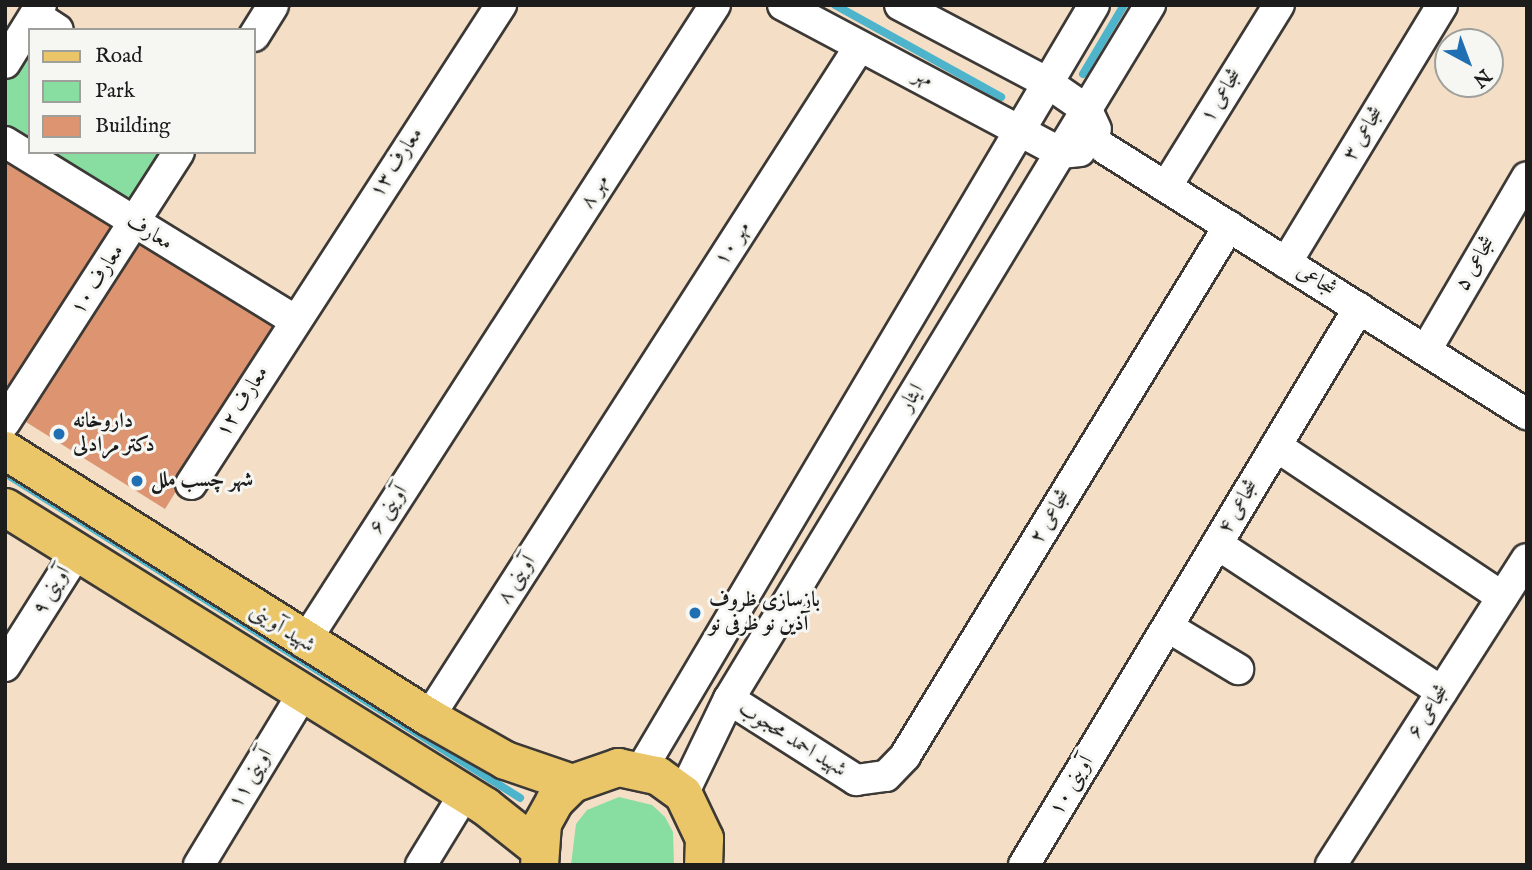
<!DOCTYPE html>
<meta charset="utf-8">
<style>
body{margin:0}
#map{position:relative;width:1532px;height:870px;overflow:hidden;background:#f4dfc6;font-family:"IM FELL English",Amiri,serif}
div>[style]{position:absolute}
.green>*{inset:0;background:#88dda0}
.stream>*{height:8px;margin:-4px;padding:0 4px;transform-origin:4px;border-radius:4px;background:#4db4cb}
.building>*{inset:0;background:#dc9570}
.roads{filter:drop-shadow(2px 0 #3c3936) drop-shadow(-2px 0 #3c3936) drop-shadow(0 2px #3c3936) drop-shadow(0 -2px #3c3936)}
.minor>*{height:30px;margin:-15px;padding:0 15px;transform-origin:15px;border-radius:15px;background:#fff}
.major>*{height:37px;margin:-18.5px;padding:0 18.5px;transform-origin:18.5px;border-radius:18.5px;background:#ebc669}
.dots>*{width:19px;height:19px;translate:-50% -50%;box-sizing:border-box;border:4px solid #f6f6f2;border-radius:50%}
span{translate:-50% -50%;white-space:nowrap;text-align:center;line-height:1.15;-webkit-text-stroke:6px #f6f6f2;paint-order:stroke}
.street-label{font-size:21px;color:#1c1c1c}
.poi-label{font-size:21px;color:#1c1c1c;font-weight:700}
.left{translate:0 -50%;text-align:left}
.frame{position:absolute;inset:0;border:7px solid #1c1c1c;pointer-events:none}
.legend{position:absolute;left:28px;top:28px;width:228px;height:126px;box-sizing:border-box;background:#f6f6f2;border:2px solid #9f9f9c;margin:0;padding:9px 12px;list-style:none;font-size:21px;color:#1c1c1c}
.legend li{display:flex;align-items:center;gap:14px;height:35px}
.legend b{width:35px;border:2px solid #9f9f9c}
.north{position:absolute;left:1434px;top:28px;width:70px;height:70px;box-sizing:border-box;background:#f6f6f2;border:2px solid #9f9f9c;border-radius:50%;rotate:139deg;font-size:19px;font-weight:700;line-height:28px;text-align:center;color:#1c1c1c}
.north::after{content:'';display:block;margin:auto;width:24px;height:32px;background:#1f6fb2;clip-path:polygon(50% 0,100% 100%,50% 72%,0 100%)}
</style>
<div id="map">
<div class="green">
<i style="clip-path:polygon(30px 40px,30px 141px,5px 125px,5px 77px)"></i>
<i style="clip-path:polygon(47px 152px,167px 152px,132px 207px)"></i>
<i style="clip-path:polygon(619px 797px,652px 805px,665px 817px,673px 832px,674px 865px,571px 865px,576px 824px,587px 810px)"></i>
</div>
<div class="stream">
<i style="left:835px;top:5px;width:190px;rotate:29deg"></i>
<i style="left:1083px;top:74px;width:80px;rotate:-59.3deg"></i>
<i style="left:5px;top:473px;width:609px;rotate:32.25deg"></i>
</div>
<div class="building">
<i style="clip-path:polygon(5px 153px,116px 225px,5px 396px)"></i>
<i style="clip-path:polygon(139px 237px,280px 324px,165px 509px,26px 422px)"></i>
</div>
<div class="roads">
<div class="minor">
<i style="left:783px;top:5px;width:315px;rotate:28deg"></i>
<i style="left:1061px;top:153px;width:19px;rotate:-6deg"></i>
<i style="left:900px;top:5px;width:167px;rotate:27.8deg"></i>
<i style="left:1048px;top:83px;width:47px;rotate:34.7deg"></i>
<i style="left:1087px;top:110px;width:21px;rotate:65deg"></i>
<i style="left:35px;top:15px;width:27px;rotate:33deg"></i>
<i style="left:254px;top:36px;width:36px;rotate:-58deg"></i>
<i style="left:5px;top:63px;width:68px;rotate:-58.2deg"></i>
<i style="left:5px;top:142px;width:339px;rotate:31.6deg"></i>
<i style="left:1104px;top:148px;width:500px;rotate:32.2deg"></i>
<i style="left:1166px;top:187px;width:214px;rotate:-58.2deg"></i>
<i style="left:1286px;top:263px;width:301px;rotate:-58.8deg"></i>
<i style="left:1426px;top:350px;width:200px;rotate:-59.7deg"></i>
<i style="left:5px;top:422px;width:321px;rotate:-57.2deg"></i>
<i style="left:1276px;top:446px;width:272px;rotate:33.7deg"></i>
<i style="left:191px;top:484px;width:571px;rotate:-57.09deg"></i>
<i style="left:1217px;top:544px;width:269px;rotate:33.3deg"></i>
<i style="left:1168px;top:627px;width:82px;rotate:31deg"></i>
<i style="left:304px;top:643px;width:759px;rotate:-57.21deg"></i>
<i style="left:5px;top:666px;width:135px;rotate:-57.7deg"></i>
<i style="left:729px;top:699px;width:151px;rotate:32.5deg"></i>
<i style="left:856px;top:780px;width:30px;rotate:-8deg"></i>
<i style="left:886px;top:776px;width:28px;rotate:-46deg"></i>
<i style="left:905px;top:756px;width:621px;rotate:-58.56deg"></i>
<i style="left:429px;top:717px;width:797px;rotate:-57.29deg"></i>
<i style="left:641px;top:770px;width:889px;rotate:-59.37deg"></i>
<i style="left:683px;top:794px;width:106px;rotate:-64.2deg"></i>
<i style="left:729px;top:699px;width:812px;rotate:-58.76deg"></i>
<i style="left:199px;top:865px;width:201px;rotate:-58.8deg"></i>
<i style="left:421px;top:865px;width:84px;rotate:-58.6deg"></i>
<i style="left:1024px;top:865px;width:650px;rotate:-58.98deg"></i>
<i style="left:1331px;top:865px;width:363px;rotate:-57.4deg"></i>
</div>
<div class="major">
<i style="left:5px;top:450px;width:501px;rotate:32.2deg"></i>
<i style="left:429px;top:717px;width:87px;rotate:29.5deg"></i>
<i style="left:505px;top:760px;width:71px;rotate:18.9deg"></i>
<i style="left:5px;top:507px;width:566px;rotate:31.92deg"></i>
<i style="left:485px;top:806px;width:66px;rotate:38.3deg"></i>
<i style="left:539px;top:865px;width:42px;rotate:-85.9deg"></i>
<i style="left:542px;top:823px;width:25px;rotate:-61deg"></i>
<i style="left:554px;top:801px;width:25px;rotate:-45deg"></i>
<i style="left:572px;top:783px;width:49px;rotate:-19.2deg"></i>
<i style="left:618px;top:767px;width:40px;rotate:12deg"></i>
<i style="left:657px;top:775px;width:32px;rotate:36deg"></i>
<i style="left:683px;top:794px;width:49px;rotate:64.5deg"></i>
<i style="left:704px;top:838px;width:27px;rotate:92deg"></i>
</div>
</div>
<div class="dots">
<i style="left:59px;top:434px;background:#1f6fb2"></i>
<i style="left:137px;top:481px;background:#1f6fb2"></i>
<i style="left:695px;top:613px;background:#1f6fb2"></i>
</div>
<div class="street-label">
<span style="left:923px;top:78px;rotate:27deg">مهر</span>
<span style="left:1222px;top:96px;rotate:-58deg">شجاعی ۱</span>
<span style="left:1364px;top:134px;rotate:-59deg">شجاعی ۳</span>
<span style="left:397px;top:163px;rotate:-57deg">معارف ۱۳</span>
<span style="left:595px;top:192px;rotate:-57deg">مهر ۸</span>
<span style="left:149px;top:233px;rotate:31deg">معارف</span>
<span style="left:733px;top:244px;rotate:-57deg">مهر ۱۰</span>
<span style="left:1476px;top:264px;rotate:-60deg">شجاعی ۵</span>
<span style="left:98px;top:280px;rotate:-57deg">معارف ۱۰</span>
<span style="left:1316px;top:281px;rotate:32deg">شجاعی</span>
<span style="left:912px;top:398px;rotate:-59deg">ایثار</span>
<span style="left:243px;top:402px;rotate:-58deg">معارف ۱۲</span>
<span style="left:1239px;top:507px;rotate:-59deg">شجاعی ۴</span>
<span style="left:389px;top:510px;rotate:-57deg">۶ آوینی</span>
<span style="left:1051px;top:517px;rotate:-59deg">شجاعی ۲</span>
<span style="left:517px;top:580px;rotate:-57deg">۸ آوینی</span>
<span style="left:52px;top:591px;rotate:-58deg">۹ آوینی</span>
<span style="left:282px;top:629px;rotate:32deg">شهید آوینی</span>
<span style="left:1429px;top:712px;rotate:-57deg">شجاعی ۶</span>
<span style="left:792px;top:740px;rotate:32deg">شهید احمد محجوب</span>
<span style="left:251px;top:779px;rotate:-59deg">۱۱ آوینی</span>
<span style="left:1072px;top:786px;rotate:-59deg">۱۰ آوینی</span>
</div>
<div class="poi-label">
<span class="left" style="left:73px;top:434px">داروخانه<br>دکتر مرادلی</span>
<span class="left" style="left:151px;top:481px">شهر چسب ملل</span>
<span class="left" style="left:709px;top:613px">بازسازی ظروف<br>آذین نو ظرفی نو</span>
</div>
<div class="frame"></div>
<ul class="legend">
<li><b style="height:9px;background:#ebc669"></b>Road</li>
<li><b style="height:19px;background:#88dda0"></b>Park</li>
<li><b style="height:19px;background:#dc9570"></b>Building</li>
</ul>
<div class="north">N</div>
</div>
